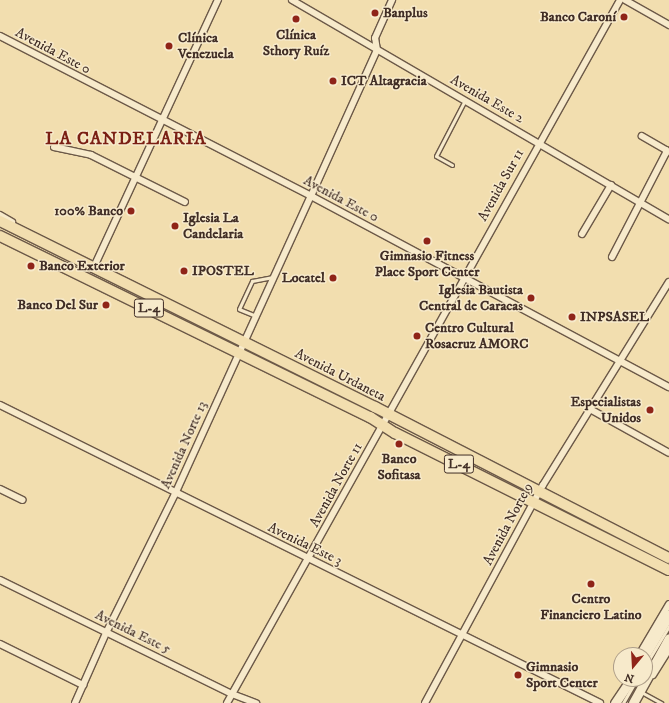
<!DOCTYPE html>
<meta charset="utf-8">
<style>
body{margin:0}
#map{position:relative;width:669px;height:703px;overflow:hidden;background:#f2deaf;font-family:"IM FELL DW Pica",serif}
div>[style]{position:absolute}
.roads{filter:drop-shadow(1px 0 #6c5948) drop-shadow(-1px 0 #6c5948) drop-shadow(0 1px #6c5948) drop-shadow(0 -1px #6c5948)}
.lane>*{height:3px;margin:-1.5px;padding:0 1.5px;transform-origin:1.5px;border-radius:1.5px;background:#f7eacb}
.street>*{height:6px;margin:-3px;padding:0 3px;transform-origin:3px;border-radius:3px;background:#f7eacb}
.secondary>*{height:9px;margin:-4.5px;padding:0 4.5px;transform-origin:4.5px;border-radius:4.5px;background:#f7eacb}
.primary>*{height:10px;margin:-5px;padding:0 5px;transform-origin:5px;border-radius:5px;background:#f2deaf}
.dots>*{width:11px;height:11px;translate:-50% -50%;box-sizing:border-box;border:2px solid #f7eacb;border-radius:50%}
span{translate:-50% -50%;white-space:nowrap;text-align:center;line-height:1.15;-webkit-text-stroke:3px #f7eacb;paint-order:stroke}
.shield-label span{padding:1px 3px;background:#f7eacb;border:1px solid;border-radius:3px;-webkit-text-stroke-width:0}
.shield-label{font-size:13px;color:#402d25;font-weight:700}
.poi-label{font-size:14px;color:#402d25;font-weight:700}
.left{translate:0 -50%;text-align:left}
.right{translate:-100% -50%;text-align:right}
.street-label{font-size:14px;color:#402d25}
.district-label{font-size:18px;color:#7a1f14;font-weight:700;letter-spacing:1px}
.north{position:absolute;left:613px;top:647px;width:40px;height:40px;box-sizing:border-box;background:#f7eacb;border:1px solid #ae9e89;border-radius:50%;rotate:198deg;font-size:11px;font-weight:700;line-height:16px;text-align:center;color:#402d25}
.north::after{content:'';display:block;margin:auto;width:14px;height:18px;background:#8f2418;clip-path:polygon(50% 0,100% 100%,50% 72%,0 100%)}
</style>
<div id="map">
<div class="roads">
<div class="lane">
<i style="left:452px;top:165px;width:18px;rotate:-151deg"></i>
<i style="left:436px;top:156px;width:63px;rotate:-62.6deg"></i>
<i style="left:256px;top:316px;width:18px;rotate:-158deg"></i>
<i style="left:239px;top:309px;width:31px;rotate:-65deg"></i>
<i style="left:252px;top:281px;width:20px;rotate:-11deg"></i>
<i style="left:645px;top:666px;width:47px;rotate:-59deg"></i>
<i style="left:643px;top:693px;width:21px;rotate:29deg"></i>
<i style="left:623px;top:703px;width:28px;rotate:-60deg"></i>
</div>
<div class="street">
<i style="left:292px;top:0;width:436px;rotate:30.2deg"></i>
<i style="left:625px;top:0;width:51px;rotate:29.6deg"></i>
<i style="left:0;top:36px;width:350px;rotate:27.2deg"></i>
<i style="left:311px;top:196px;width:406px;rotate:28.1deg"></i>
<i style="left:54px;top:147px;width:38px;rotate:12deg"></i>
<i style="left:91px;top:155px;width:105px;rotate:26.6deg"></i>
<i style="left:0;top:215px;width:14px;rotate:30deg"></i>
<i style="left:582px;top:234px;width:57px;rotate:-59.4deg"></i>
<i style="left:612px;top:257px;width:117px;rotate:-62.6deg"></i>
<i style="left:666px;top:153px;width:3px;rotate:-90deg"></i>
<i style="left:666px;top:150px;width:28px;rotate:-150deg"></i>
<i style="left:93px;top:269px;width:297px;rotate:-65.1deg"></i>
<i style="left:0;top:405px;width:670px;rotate:26.41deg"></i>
<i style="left:590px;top:409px;width:90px;rotate:29.1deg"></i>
<i style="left:0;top:489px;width:25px;rotate:26deg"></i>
<i style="left:0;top:580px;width:258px;rotate:26.2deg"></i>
<i style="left:232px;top:694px;width:26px;rotate:21deg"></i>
<i style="left:0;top:644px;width:93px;rotate:26.3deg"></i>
<i style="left:639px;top:655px;width:59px;rotate:-59.5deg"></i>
<i style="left:653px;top:675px;width:31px;rotate:-58deg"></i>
<i style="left:75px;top:703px;width:77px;rotate:-66.1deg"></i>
<i style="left:106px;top:633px;width:155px;rotate:-63.6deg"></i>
<i style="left:175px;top:494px;width:328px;rotate:-65.5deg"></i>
<i style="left:311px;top:196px;width:160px;rotate:-65.7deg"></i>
<i style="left:377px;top:50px;width:12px;rotate:-99deg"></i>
<i style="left:375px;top:38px;width:42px;rotate:-65.9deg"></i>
<i style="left:227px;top:703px;width:805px;rotate:-60.79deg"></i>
<i style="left:425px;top:703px;width:248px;rotate:-61.6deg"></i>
<i style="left:543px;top:485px;width:239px;rotate:-58.2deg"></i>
</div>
<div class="secondary">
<i style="left:645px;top:655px;width:47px;rotate:-59deg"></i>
<i style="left:615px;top:703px;width:29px;rotate:-56deg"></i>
<i style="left:633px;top:703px;width:74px;rotate:-61deg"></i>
</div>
<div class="primary">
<i style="left:0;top:221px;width:419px;rotate:26.4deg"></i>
<i style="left:375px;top:407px;width:331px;rotate:27.2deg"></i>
<i style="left:0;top:236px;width:412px;rotate:26.1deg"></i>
<i style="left:370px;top:417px;width:30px;rotate:33deg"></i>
<i style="left:395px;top:433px;width:306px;rotate:26.6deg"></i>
</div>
</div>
<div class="dots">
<i style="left:375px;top:13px;background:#8f2418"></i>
<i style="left:624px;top:17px;background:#8f2418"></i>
<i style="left:296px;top:19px;background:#8f2418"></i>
<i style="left:169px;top:46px;background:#8f2418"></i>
<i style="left:333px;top:81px;background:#8f2418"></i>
<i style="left:131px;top:211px;background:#8f2418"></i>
<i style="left:175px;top:226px;background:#8f2418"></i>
<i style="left:427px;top:241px;background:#8f2418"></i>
<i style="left:31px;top:266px;background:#8f2418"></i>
<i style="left:184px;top:271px;background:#8f2418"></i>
<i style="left:333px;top:278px;background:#8f2418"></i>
<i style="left:531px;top:298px;background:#8f2418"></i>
<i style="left:106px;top:305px;background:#8f2418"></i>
<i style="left:572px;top:317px;background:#8f2418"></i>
<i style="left:417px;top:336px;background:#8f2418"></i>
<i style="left:650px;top:410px;background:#8f2418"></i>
<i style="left:399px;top:444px;background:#8f2418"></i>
<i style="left:591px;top:584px;background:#8f2418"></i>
<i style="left:518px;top:675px;background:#8f2418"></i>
</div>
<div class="shield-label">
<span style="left:149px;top:308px">L-4</span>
<span style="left:459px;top:464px">L-4</span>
</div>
<div class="poi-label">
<span class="left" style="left:383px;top:13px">Banplus</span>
<span class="right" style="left:616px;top:17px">Banco Caroní</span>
<span style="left:296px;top:43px">Clínica<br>Sthory Ruíz</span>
<span class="left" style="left:178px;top:46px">Clínica<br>Venezuela</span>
<span class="left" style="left:341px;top:81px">ICT Altagracia</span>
<span class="right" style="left:123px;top:211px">100% Banco</span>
<span class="left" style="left:183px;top:226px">Iglesia La<br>Candelaria</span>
<span style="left:427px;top:264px">Gimnasio Fitness<br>Place Sport Center</span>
<span class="left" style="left:39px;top:266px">Banco Exterior</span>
<span class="left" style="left:192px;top:271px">IPOSTEL</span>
<span class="right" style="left:325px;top:278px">Locatel</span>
<span class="right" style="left:523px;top:298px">Iglesia Bautista<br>Central de Caracas</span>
<span class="right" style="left:98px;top:305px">Banco Del Sur</span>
<span class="left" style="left:580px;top:317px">INPSASEL</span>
<span class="left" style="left:425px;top:336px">Centro Cultural<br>Rosacruz AMORC</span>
<span class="right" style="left:641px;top:410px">Especialistas<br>Unidos</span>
<span style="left:399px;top:467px">Banco<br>Sofitasa</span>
<span style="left:591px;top:607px">Centro<br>Financiero Latino</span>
<span class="left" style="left:526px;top:675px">Gimnasio<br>Sport Center</span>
</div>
<div class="street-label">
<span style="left:53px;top:51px;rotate:28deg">Avenida Este 0</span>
<span style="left:487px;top:99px;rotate:30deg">Avenida Este 2</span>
<span style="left:501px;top:185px;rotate:-61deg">Avenida Sur 11</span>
<span style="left:341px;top:199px;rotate:28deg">Avenida Este 0</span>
<span style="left:340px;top:375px;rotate:27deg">Avenida Urdaneta</span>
<span style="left:184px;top:445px;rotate:-66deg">Avenida Norte 13</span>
<span style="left:336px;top:485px;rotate:-61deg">Avenida Norte 11</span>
<span style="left:508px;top:524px;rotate:-62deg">Avenida Norte 9</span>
<span style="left:305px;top:544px;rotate:26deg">Avenida Este 3</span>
<span style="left:133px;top:632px;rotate:26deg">Avenida Este 5</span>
</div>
<div class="district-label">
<span style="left:126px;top:139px">LA CANDELARIA</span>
</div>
<div class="north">N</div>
</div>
